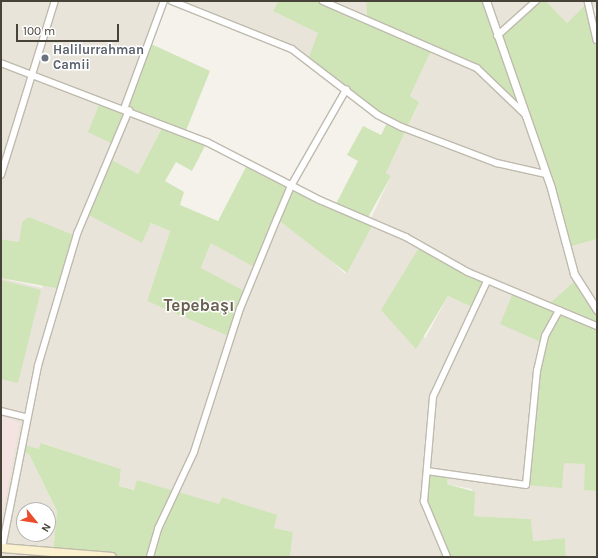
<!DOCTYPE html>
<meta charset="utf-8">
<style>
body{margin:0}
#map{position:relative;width:598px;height:558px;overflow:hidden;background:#f4f2eb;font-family:Karla,sans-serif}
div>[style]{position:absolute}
.residential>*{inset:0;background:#e8e4d9}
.medical>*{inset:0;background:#f4e3e0}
.green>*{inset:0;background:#cfe5b7}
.roads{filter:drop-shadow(1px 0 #bfbaae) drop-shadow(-1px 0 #bfbaae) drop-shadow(0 1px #bfbaae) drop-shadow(0 -1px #bfbaae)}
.minor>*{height:5.5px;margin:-2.75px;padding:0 2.75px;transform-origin:2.75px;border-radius:2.75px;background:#fff}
.tertiary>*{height:7px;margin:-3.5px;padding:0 3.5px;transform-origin:3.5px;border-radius:3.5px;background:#fff}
.secondary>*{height:8px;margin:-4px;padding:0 4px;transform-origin:4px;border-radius:4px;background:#fbf1ce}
.dots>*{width:11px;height:11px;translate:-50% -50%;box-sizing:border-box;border:2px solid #fff;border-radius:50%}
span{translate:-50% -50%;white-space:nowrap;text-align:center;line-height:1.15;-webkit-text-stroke:3px #fff;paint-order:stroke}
.worship-label{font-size:13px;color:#5b616d;font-weight:700}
.left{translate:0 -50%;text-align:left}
.district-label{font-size:17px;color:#6a6151;font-weight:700}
.frame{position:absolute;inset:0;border:2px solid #484339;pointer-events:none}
.north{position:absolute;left:16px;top:502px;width:40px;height:40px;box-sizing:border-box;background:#fff;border:1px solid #b6b4b0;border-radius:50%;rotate:120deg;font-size:11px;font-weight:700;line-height:16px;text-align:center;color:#484339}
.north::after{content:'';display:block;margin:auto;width:14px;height:18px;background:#eb4d2c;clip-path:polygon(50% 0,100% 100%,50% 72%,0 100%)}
.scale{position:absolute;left:16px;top:24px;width:103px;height:18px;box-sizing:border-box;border:2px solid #484339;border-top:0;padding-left:5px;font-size:12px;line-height:14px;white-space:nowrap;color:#484339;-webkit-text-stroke:3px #fff;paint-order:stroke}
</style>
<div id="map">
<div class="residential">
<i style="clip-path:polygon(evenodd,1px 1px,164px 1px,129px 110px,164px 124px,138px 174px,110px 159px,85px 212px,142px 243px,151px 223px,170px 231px,147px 301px,183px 315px,211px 243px,277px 219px,321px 251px,345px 274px,391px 176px,386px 173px,419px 102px,410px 96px,432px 49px,469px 64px,525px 114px,551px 188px,565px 248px,597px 239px,597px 557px,566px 557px,565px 538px,532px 541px,531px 519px,474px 516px,472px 489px,447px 484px,428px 471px,447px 557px,290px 557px,293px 532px,274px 528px,276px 515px,222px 497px,219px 505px,137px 480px,135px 490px,119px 486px,121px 469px,42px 443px,39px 449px,19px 452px,29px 454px,57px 511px,53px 552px,112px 557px,1px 557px,1px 278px,42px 288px,43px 284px,22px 222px,19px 242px,1px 239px,1px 1px,420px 246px,474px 308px,448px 296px,425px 339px,405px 274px,420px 246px,1px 1px,24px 510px,48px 510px,48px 534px,24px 534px,24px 510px)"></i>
<i style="clip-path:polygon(172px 1px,278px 1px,273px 11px,319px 33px,308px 59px)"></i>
<i style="clip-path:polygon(336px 1px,366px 1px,367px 21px,337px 8px)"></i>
<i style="clip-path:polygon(486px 1px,536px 1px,497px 36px)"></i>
<i style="clip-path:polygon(546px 1px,597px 1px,597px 10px,588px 2px,567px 23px)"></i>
</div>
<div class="medical">
<i style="clip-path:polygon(1px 416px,20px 423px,1px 522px)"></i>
</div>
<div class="green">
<i style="clip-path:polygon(278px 1px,323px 1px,367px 20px,366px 1px,486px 1px,497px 35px,536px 1px,546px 1px,567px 23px,588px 2px,597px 40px,597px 239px,565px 248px,525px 114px,487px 76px,432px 49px,410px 96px,419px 102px,386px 173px,391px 176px,367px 219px,374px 222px,347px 273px,277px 219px,256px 268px,211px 243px,201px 268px,246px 292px,231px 337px,147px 301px,170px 231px,151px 223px,142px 243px,85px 213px,110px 159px,138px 174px,164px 124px,129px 110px,115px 145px,88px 132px,101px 100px,124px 108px,149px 43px,210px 71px,185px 133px,207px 142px,192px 171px,176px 162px,165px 181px,184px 192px,180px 205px,218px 221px,248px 163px,335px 206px,358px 161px,347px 155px,363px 126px,381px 135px,388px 121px,308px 59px,318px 33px,273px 11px)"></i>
<i style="clip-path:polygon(29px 217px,76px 236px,61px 289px,1px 278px,1px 239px,19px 242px,22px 222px)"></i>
<i style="clip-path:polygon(420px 246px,487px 281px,474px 308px,448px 296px,416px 349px,381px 310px)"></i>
<i style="clip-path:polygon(1px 280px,41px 290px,18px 383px,1px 379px)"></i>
<i style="clip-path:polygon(576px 280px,597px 310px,597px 491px,584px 490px,585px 464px,564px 463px,562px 488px,526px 485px,528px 445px,543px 343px,500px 324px,513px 293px,547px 306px)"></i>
<i style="clip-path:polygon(41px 443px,121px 469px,119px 486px,134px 490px,137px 480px,219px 504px,222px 497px,277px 515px,274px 528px,293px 532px,290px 557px,112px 557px,53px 552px,57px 511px,29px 454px,19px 452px,20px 444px,39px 449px)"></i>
<i style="clip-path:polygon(427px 471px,448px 474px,447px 484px,475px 492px,474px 516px,531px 519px,533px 541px,565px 538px,566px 557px,447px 557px,425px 508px)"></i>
</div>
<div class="roads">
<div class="minor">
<i style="left:172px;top:1px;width:129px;rotate:21.8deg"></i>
<i style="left:292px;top:49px;width:108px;rotate:37.5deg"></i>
<i style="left:378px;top:115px;width:27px;rotate:27deg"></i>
<i style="left:402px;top:127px;width:102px;rotate:20.8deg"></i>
<i style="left:497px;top:163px;width:50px;rotate:12.7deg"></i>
<i style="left:323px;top:1px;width:168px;rotate:23.5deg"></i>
<i style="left:477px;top:68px;width:66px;rotate:43.8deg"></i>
<i style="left:588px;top:1px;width:40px;rotate:77deg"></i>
<i style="left:497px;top:36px;width:52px;rotate:-41.9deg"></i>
<i style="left:1px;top:63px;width:221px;rotate:21deg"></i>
<i style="left:207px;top:142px;width:127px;rotate:27.2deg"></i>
<i style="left:320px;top:200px;width:94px;rotate:23.3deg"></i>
<i style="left:406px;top:237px;width:71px;rotate:29.4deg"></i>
<i style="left:468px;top:272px;width:140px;rotate:22.7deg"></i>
<i style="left:124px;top:109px;width:115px;rotate:-69.7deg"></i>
<i style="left:1px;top:175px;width:182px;rotate:-72.8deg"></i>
<i style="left:1px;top:411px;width:25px;rotate:14deg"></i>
<i style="left:427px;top:471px;width:100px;rotate:8deg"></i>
<i style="left:526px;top:485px;width:115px;rotate:-84.5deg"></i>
<i style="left:537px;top:371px;width:36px;rotate:-77deg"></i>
<i style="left:545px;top:336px;width:29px;rotate:-61deg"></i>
<i style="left:2px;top:548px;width:186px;rotate:-78.8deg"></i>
<i style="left:38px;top:366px;width:138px;rotate:-73.5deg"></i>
<i style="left:77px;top:234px;width:134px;rotate:-67.2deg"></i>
<i style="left:150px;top:557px;width:29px;rotate:-74deg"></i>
<i style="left:158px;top:529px;width:85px;rotate:-64.9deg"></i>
<i style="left:194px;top:452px;width:150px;rotate:-72.2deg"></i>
<i style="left:240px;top:309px;width:97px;rotate:-67.7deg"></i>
<i style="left:277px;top:219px;width:36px;rotate:-67deg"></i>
<i style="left:291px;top:186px;width:111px;rotate:-60.2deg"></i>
<i style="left:447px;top:557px;width:60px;rotate:-112.7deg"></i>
<i style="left:424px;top:502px;width:105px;rotate:-85.1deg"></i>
<i style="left:433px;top:397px;width:128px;rotate:-65deg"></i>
</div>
<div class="tertiary">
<i style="left:486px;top:1px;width:198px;rotate:70.8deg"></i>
<i style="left:551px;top:188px;width:89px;rotate:75deg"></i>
<i style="left:574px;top:274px;width:43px;rotate:57.4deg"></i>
</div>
<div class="secondary">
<i style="left:1px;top:548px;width:111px;rotate:4.6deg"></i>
</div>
</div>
<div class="dots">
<i style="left:45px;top:58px;background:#6b7280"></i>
</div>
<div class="worship-label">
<span class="left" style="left:53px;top:58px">Halilurrahman<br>Camii</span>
</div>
<div class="district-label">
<span style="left:199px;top:306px">Tepebaşı</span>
</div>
<div class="frame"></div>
<div class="north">N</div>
<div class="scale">100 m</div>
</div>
